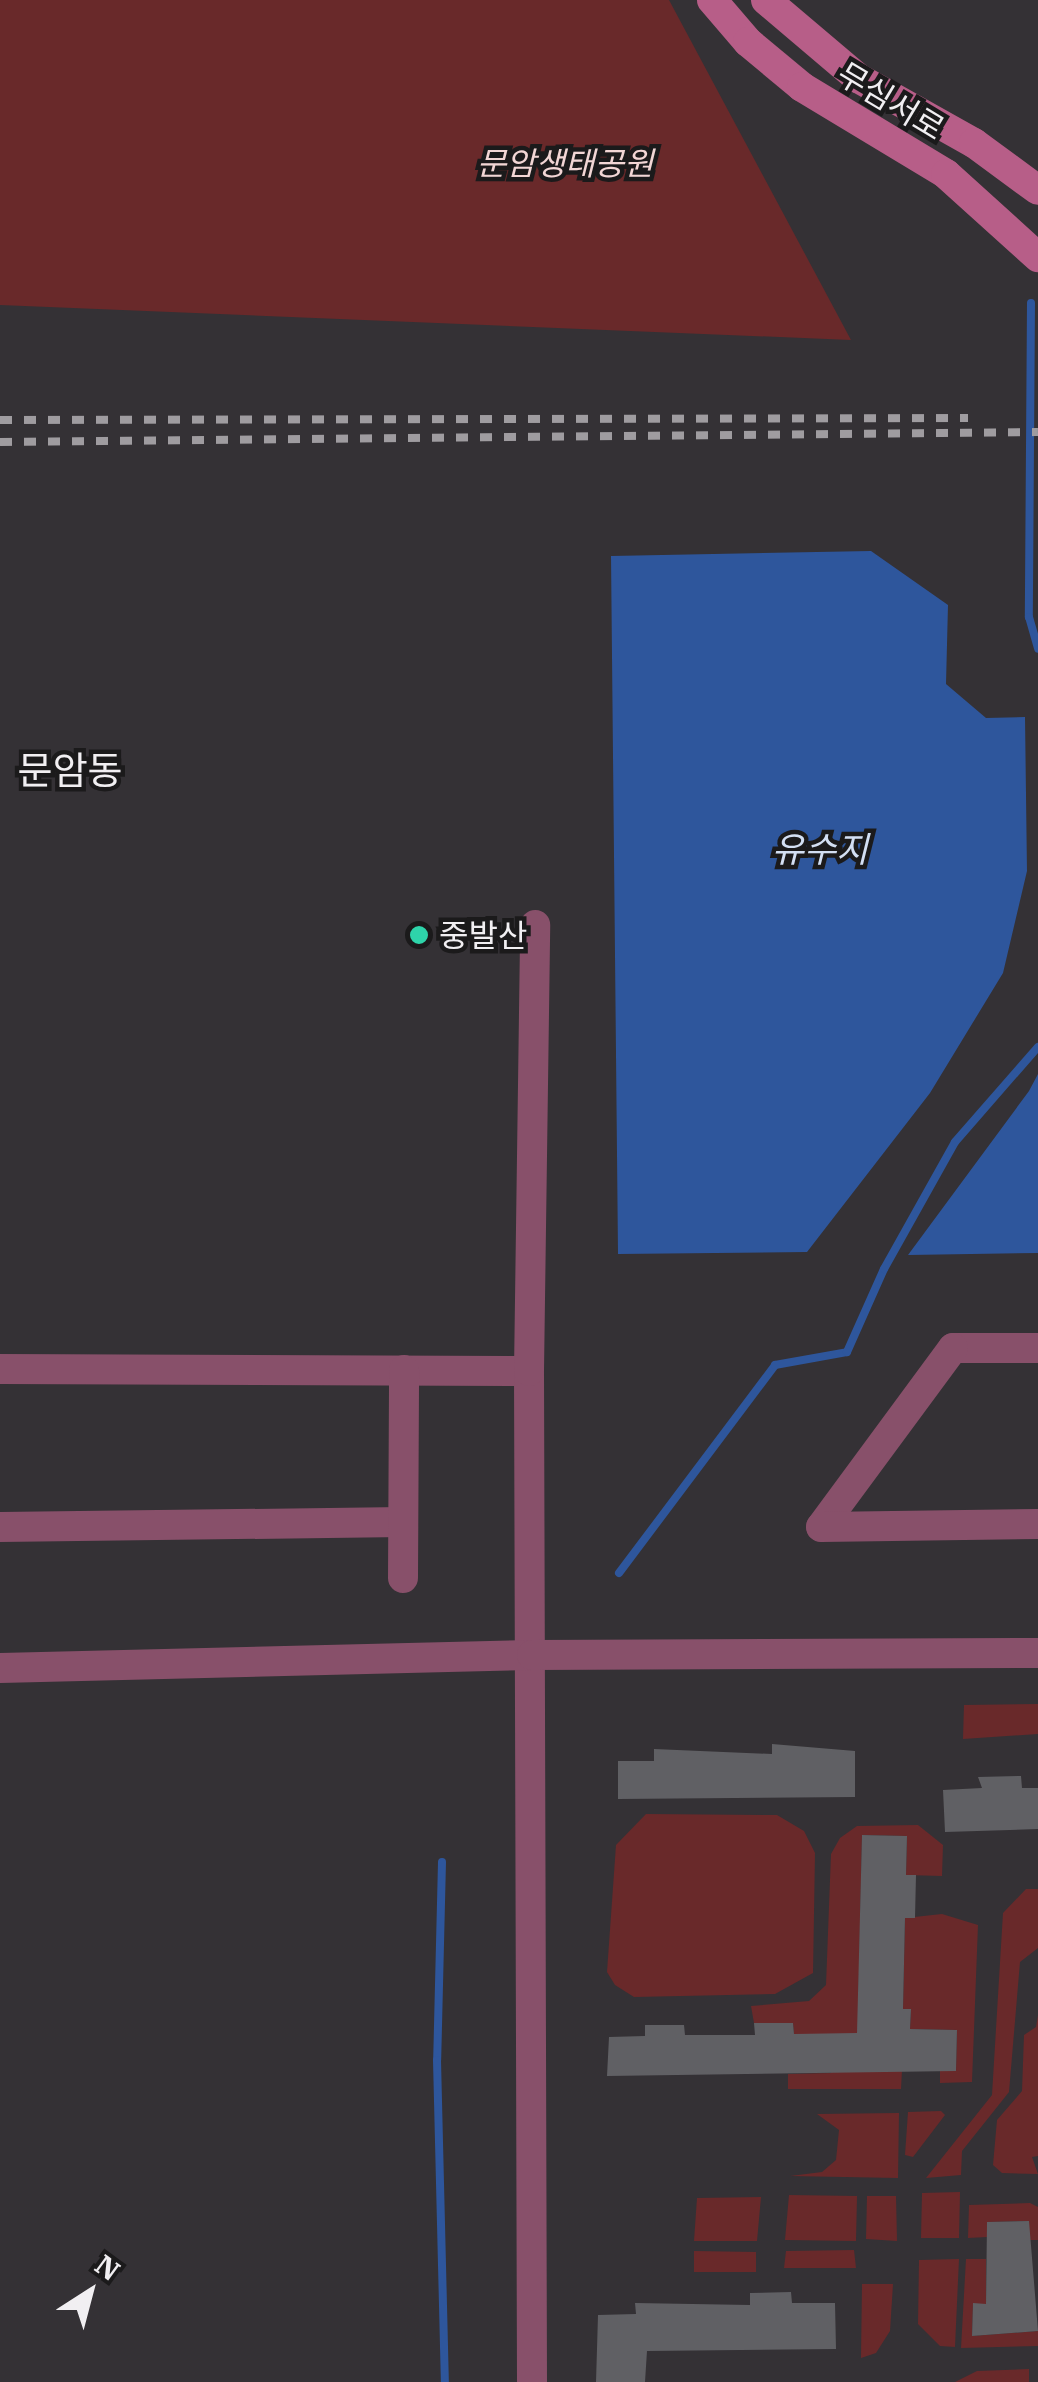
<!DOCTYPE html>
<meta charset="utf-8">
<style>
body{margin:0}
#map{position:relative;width:1038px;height:2382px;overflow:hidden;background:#343135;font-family:"IBM Plex Serif","Noto Sans KR",serif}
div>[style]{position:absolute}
.green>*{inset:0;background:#69292a}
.water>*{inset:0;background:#2e569c}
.stream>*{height:8px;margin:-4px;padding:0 4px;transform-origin:4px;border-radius:4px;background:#2e569c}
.building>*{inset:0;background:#606064}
.street>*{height:30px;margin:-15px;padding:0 15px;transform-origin:15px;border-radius:15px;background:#88506a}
.secondary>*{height:30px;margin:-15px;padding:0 15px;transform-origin:15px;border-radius:15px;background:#b75e88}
.rail>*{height:8px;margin-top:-4px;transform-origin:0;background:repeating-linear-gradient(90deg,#9f9ca0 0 12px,transparent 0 24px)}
.dots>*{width:28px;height:28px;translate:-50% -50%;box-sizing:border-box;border:5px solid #1b1a1b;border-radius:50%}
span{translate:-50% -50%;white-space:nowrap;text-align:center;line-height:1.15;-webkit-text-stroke:9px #1b1a1b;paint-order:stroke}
.street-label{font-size:32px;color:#f1eff2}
.park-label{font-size:32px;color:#f2d6d5;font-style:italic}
.poi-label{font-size:32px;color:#f1eff2}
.left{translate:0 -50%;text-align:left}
.water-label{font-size:35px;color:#d3dff3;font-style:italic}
.quarter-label{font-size:38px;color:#f1eff2}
.north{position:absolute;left:40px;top:2242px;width:100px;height:100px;-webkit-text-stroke:8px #1b1a1b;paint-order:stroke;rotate:36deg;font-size:28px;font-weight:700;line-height:40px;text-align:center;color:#f1eff2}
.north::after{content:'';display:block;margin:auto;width:35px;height:45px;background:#f1eff2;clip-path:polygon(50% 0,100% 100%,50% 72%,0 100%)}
</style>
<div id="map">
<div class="green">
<i style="clip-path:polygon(0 0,669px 0,851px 340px,0 305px)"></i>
<i style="clip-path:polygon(1038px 1704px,1038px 1734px,963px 1739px,964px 1705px)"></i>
<i style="clip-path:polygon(646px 1814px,777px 1815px,804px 1831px,815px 1853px,813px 1973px,775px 1994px,634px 1997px,615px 1985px,607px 1972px,616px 1845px)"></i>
<i style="clip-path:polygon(918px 1825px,943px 1845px,942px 1876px,906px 1875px,907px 1836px,862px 1835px,858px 2018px,902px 2070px,901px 2089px,788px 2089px,788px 2074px,831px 2073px,832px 2034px,794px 2034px,793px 2023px,754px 2023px,751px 2006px,809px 2001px,826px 1985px,831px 1854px,840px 1838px,857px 1826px)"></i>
<i style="clip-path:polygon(1026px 1889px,1038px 1889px,1038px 1948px,1020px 1962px,1009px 2092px,962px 2151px,961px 2175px,926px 2178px,992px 2095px,1003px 1913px)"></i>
<i style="clip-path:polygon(942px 1914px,978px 1925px,972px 2082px,940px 2083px,940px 2071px,956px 2071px,957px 2030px,910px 2029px,911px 2010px,903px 2009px,905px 1918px)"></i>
<i style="clip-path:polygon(1038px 2015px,1038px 2156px,1032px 2157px,1038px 2174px,1002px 2173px,993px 2165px,997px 2120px,1022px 2091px,1024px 2035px,1036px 2027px)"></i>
<i style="clip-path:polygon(941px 2111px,945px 2115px,913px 2157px,905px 2155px,908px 2112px)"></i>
<i style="clip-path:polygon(899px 2113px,898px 2178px,790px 2176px,822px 2172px,836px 2160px,839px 2130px,817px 2114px)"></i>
<i style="clip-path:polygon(960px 2192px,959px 2238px,921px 2238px,922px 2193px)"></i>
<i style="clip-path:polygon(789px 2195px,857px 2196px,856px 2241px,785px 2240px)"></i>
<i style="clip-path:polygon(867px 2196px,896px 2196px,897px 2241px,866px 2239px)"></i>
<i style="clip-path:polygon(761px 2197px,757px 2241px,694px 2241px,697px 2198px)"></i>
<i style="clip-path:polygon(1030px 2203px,1038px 2207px,1038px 2240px,1029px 2240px,1028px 2221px,988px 2222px,987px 2237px,968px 2238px,969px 2205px)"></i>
<i style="clip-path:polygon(854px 2250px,856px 2268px,784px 2268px,786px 2251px)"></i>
<i style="clip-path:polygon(694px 2251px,756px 2252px,756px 2272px,694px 2272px)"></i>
<i style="clip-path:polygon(959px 2259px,955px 2347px,940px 2346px,918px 2324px,919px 2260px)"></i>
<i style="clip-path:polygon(966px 2259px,986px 2259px,986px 2304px,973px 2304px,972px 2336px,1038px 2331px,1038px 2346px,961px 2348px)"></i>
<i style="clip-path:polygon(862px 2284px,893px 2284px,890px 2331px,876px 2353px,861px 2358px)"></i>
<i style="clip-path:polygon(1029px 2369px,1029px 2382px,955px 2382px,977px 2371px)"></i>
</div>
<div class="water">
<i style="clip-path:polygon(871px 551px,948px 605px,946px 684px,986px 718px,1025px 717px,1027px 871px,1003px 973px,930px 1093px,807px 1252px,618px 1254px,611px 556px)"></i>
<i style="clip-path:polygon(1038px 1074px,1038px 1253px,908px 1255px,1029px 1091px)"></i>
</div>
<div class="stream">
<i style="left:1031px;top:303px;width:314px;rotate:90.4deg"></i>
<i style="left:1029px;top:617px;width:33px;rotate:74deg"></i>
<i style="left:619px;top:1573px;width:260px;rotate:-53.1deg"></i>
<i style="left:775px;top:1365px;width:73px;rotate:-10.2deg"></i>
<i style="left:847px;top:1352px;width:91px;rotate:-66deg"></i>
<i style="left:884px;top:1269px;width:145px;rotate:-60.8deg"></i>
<i style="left:955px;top:1142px;width:126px;rotate:-48.9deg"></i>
<i style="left:442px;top:1862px;width:198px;rotate:91.4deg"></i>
<i style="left:437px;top:2060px;width:322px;rotate:88.6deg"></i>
</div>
<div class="building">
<i style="clip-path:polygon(772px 1744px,855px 1751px,855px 1797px,618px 1799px,618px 1761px,654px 1761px,654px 1749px,772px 1754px)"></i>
<i style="clip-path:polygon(1021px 1776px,1022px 1788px,1038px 1788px,1038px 1829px,945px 1832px,943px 1790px,982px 1788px,978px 1777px)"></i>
<i style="clip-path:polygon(862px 1835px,907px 1836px,906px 1875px,916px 1875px,915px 1918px,905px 1918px,903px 2009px,911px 2009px,910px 2029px,957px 2030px,956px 2071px,607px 2076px,609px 2037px,645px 2036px,645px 2025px,684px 2025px,685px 2035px,755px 2035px,754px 2023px,793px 2023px,794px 2034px,857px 2033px)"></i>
<i style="clip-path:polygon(1029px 2221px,1038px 2331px,972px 2336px,973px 2303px,986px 2304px,987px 2222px)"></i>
<i style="clip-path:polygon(791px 2292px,792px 2303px,835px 2303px,836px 2349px,647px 2351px,645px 2382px,596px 2382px,598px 2315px,636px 2314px,635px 2303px,750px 2305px,750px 2293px)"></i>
</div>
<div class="street">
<i style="left:1038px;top:1348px;width:85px;rotate:180deg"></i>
<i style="left:953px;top:1348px;width:222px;rotate:126.4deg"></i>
<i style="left:821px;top:1527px;width:217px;rotate:-0.8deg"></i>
<i style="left:0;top:1369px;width:529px;rotate:0.22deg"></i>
<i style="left:529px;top:1371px;width:1011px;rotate:89.83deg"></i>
<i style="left:529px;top:1371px;width:446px;rotate:-89.2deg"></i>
<i style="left:0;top:1527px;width:403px;rotate:-0.7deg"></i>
<i style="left:403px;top:1578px;width:208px;rotate:-89.7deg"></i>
<i style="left:0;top:1668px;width:532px;rotate:-1.4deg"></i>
<i style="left:532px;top:1655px;width:506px;rotate:-0.23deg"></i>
</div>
<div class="secondary">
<i style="left:712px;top:0;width:55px;rotate:49.4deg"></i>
<i style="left:748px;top:42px;width:70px;rotate:39.8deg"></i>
<i style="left:802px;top:87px;width:168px;rotate:31.1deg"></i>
<i style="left:946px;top:174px;width:124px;rotate:42.1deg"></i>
<i style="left:766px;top:0;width:121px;rotate:40.3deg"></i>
<i style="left:858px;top:78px;width:133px;rotate:29.3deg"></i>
<i style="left:974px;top:143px;width:79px;rotate:36.3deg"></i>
</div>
<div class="rail">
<i style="left:0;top:420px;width:968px;rotate:-0.12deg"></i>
<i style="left:0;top:442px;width:1038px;rotate:-0.55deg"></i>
</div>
<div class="dots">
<i style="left:419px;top:935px;background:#2ed4aa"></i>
</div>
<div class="street-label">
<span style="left:891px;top:101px;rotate:31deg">무심서로</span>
</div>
<div class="park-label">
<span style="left:565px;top:163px">문암생태공원</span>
</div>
<div class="poi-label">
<span class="left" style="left:439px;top:935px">중발산</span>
</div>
<div class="water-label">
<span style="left:820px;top:849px">유수지</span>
</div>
<div class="quarter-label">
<span style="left:70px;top:770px">문암동</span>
</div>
<div class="north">N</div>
</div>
